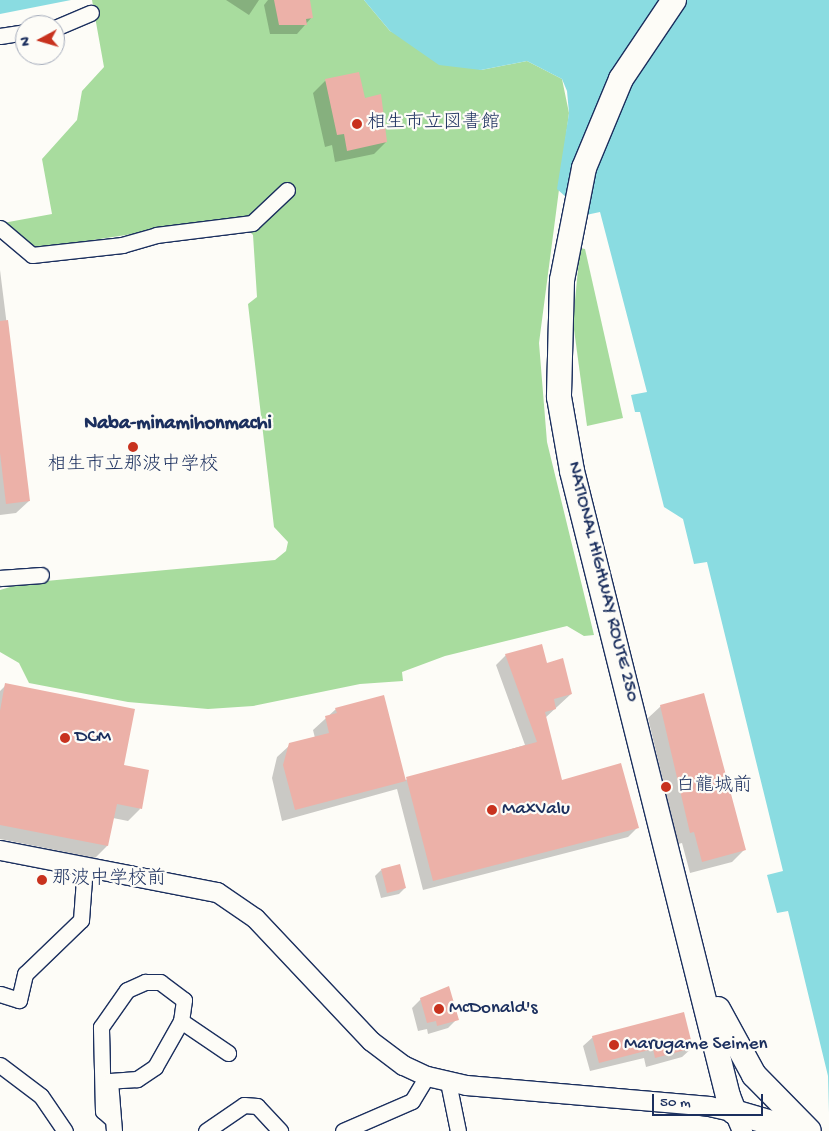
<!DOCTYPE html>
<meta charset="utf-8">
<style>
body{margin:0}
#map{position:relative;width:829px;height:1131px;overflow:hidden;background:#fdfcf7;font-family:"Gochi Hand","Klee One",sans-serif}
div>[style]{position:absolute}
.green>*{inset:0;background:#a8dc9e}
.water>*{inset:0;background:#8adce1}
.shadow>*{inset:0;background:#0003}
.building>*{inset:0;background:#ecb1a8}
.roads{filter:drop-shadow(1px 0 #1b2f5e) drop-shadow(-1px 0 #1b2f5e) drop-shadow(0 1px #1b2f5e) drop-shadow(0 -1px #1b2f5e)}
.minor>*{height:15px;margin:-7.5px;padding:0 7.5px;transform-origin:7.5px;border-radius:7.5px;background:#fdfcf7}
.tertiary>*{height:19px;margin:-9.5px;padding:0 9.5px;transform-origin:9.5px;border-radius:9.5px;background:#fdfcf7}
.trunk>*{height:24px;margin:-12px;padding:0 12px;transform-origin:12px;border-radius:12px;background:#fdfcf7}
.dots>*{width:14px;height:14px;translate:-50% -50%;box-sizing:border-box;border:2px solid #fdfcf7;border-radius:50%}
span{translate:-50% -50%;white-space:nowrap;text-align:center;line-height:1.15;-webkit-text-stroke:4.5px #fdfcf7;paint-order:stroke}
.poi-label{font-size:19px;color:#1b2f5e}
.left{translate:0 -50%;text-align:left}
.street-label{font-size:19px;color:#1b2f5e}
.neighbourhood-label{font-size:20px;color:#1b2f5e;font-weight:700}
.north{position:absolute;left:15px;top:15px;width:50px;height:50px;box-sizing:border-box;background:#fdfcf7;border:1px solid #a3aaba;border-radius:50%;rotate:264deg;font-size:14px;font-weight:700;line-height:20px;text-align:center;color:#1b2f5e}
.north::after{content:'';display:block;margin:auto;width:18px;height:22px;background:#c8321e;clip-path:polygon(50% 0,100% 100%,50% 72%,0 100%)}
.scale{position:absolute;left:652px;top:1094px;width:111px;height:22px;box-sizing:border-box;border:2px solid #1b2f5e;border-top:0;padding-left:6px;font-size:15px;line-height:18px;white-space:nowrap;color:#1b2f5e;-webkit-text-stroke:4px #fdfcf7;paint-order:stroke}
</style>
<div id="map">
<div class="green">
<i style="clip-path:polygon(92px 0,364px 0,390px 31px,481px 70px,527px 61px,562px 79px,569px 113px,539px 343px,547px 442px,594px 635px,584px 636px,567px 626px,445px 656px,402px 672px,403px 681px,360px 684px,253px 706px,208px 709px,128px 702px,29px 683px,19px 663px,0 652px,0 590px,24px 583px,275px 560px,286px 551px,288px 542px,274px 527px,248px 304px,257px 297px,253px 235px,236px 218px,35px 249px,3px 223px,52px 214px,42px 159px,77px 120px,82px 91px,104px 67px)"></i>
<i style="clip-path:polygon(580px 248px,585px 249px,623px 418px,587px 426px,573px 322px)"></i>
</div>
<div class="water">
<i style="clip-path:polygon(0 0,71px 0,0 14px)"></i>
<i style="clip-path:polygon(364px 0,829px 0,829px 1113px,828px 1076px,788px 911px,777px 913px,767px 875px,783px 871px,707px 562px,694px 564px,683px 519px,664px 507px,640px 412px,635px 412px,631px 395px,647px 392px,600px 212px,586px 215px,557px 189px,569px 113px,567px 91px,562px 79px,527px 61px,481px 70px,439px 65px,390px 31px)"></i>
</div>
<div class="shadow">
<i style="clip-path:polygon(226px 0,259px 0,249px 15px)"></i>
<i style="clip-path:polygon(268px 0,308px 0,312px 17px,297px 34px,270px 34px,264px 5px)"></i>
<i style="clip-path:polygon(325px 81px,364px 99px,386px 142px,374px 154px,335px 162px,332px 145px,325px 147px,313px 93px)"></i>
<i style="clip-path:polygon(0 270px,29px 501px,16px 513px,0 515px)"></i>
<i style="clip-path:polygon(506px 655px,546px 664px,571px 694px,545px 718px,561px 781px,638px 827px,628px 837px,423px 890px,397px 789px,282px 821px,272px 778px,277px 757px,290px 745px,315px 738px,313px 730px,336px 709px,405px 780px,525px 745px,496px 665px)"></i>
<i style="clip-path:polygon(6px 685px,123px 766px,140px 809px,128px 821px,113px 818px,107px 846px,95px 858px,0 839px,0 691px)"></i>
<i style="clip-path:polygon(661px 706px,745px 849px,732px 862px,690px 873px,682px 843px,678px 844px,648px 718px)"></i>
<i style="clip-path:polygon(381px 870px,405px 888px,399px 894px,381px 898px,375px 876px)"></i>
<i style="clip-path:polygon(421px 999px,457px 1019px,448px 1028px,428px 1034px,427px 1029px,418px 1031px,412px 1008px)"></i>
<i style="clip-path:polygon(593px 1037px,692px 1048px,682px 1057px,646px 1067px,644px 1058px,590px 1071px,583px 1046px)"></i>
</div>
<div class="building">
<i style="clip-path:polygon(274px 0,310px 0,313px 18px,306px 19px,307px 25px,279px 25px)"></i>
<i style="clip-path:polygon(359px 72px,365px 98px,381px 94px,387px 142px,347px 151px,344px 134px,337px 135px,325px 79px)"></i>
<i style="clip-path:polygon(8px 320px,30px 501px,6px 504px,0 453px,0 321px)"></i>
<i style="clip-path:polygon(542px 644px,547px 663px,563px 658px,572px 694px,554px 699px,556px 709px,545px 712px,562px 780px,621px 763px,639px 828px,433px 881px,406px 777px,537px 742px,505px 654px)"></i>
<i style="clip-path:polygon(5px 683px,135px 709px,124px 765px,149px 770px,142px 809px,117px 804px,108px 846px,0 825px,0 711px)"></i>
<i style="clip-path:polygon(704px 693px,746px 850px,702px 862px,694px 832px,690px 833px,660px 705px)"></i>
<i style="clip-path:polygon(384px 695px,406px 781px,295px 810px,283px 765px,289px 743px,329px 733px,325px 716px,337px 713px,335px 708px)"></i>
<i style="clip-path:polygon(400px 864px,406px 888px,387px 893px,381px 869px)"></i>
<i style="clip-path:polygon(449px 986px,459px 1020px,437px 1026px,436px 1021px,427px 1023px,420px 998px)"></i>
<i style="clip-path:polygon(684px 1012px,693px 1048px,655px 1058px,653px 1049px,599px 1063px,592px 1036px)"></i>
</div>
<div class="roads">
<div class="minor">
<i style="left:55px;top:28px;width:39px;rotate:-23deg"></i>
<i style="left:0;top:36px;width:25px;rotate:-9deg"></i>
<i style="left:0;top:228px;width:42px;rotate:40.2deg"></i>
<i style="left:32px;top:255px;width:91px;rotate:-6.3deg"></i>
<i style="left:122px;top:245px;width:35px;rotate:-16deg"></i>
<i style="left:156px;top:235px;width:97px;rotate:-7.1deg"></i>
<i style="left:252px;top:223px;width:48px;rotate:-43.3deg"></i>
<i style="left:0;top:578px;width:41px;rotate:-4.2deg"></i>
<i style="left:0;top:994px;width:20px;rotate:18deg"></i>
<i style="left:19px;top:1000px;width:27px;rotate:-77deg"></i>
<i style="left:25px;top:974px;width:78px;rotate:-44deg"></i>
<i style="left:81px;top:920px;width:54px;rotate:-85.8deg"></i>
<i style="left:181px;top:1021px;width:57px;rotate:34.2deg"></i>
<i style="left:0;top:1065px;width:51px;rotate:37.1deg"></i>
<i style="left:41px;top:1096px;width:42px;rotate:55.6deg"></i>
<i style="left:448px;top:1082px;width:50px;rotate:78.5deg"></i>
<i style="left:112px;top:1119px;width:12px;rotate:-138deg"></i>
<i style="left:103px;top:1111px;width:84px;rotate:-91.4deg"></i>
<i style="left:101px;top:1027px;width:45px;rotate:-54.9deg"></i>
<i style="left:127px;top:990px;width:20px;rotate:-24deg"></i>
<i style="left:145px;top:982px;width:15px"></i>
<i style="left:160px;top:982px;width:30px;rotate:37deg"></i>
<i style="left:184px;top:1000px;width:21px;rotate:98deg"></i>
<i style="left:181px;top:1021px;width:53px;rotate:119.5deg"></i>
<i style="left:155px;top:1067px;width:22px;rotate:146deg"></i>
<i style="left:137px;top:1079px;width:27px;rotate:176deg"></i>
<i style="left:110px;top:1081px;width:50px;rotate:85.4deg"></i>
<i style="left:206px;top:1131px;width:46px;rotate:-34.4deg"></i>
<i style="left:244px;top:1105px;width:13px;rotate:4deg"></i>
<i style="left:257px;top:1106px;width:34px;rotate:47deg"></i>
<i style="left:343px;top:1131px;width:75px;rotate:-23.5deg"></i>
<i style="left:412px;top:1101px;width:29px;rotate:-59deg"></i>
</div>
<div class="tertiary">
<i style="left:0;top:850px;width:221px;rotate:11deg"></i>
<i style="left:217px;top:892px;width:46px;rotate:34.4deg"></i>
<i style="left:255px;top:918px;width:169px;rotate:46.7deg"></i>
<i style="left:371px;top:1041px;width:40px;rotate:37deg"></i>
<i style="left:403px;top:1065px;width:26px;rotate:25deg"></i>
<i style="left:427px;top:1076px;width:40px;rotate:13deg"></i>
<i style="left:466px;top:1085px;width:244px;rotate:4.9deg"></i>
<i style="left:709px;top:1106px;width:26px;rotate:13deg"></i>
<i style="left:734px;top:1112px;width:21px;rotate:67deg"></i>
</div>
<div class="trunk">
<i style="left:674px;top:0;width:95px;rotate:123.9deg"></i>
<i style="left:621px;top:79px;width:96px;rotate:112.6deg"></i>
<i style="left:584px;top:168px;width:114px;rotate:101.1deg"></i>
<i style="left:562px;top:280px;width:117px;rotate:91.5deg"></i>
<i style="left:559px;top:397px;width:75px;rotate:80deg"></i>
<i style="left:572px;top:471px;width:644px;rotate:75.99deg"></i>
<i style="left:728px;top:1096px;width:17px;rotate:69deg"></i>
<i style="left:734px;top:1112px;width:68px;rotate:16.3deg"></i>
<i style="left:718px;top:1009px;width:75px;rotate:61.4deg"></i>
<i style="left:754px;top:1075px;width:78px;rotate:45.5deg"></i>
</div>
</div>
<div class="dots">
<i style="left:357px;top:124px;background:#c8321e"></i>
<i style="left:133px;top:447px;background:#c8321e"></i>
<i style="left:65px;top:738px;background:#c8321e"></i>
<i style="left:666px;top:787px;background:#c8321e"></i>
<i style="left:492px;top:810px;background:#c8321e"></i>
<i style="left:42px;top:880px;background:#c8321e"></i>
<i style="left:439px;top:1009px;background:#c8321e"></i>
<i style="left:614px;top:1045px;background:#c8321e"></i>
</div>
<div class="poi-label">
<span class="left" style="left:367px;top:124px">相生市立図書館</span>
<span style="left:133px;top:466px">相生市立那波中学校</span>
<span class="left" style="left:75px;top:738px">DCM</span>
<span class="left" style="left:676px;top:787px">白龍城前</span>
<span class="left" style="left:502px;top:810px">MaxValu</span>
<span class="left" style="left:52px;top:880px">那波中学校前</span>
<span class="left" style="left:449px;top:1009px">McDonald's</span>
<span class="left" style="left:624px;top:1045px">Marugame Seimen</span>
</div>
<div class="street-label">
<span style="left:602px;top:582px;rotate:76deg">NATIONAL HIGHWAY ROUTE 250</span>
</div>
<div class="neighbourhood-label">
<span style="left:178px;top:424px">Naba-minamihonmachi</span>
</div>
<div class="north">N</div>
<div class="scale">50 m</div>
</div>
